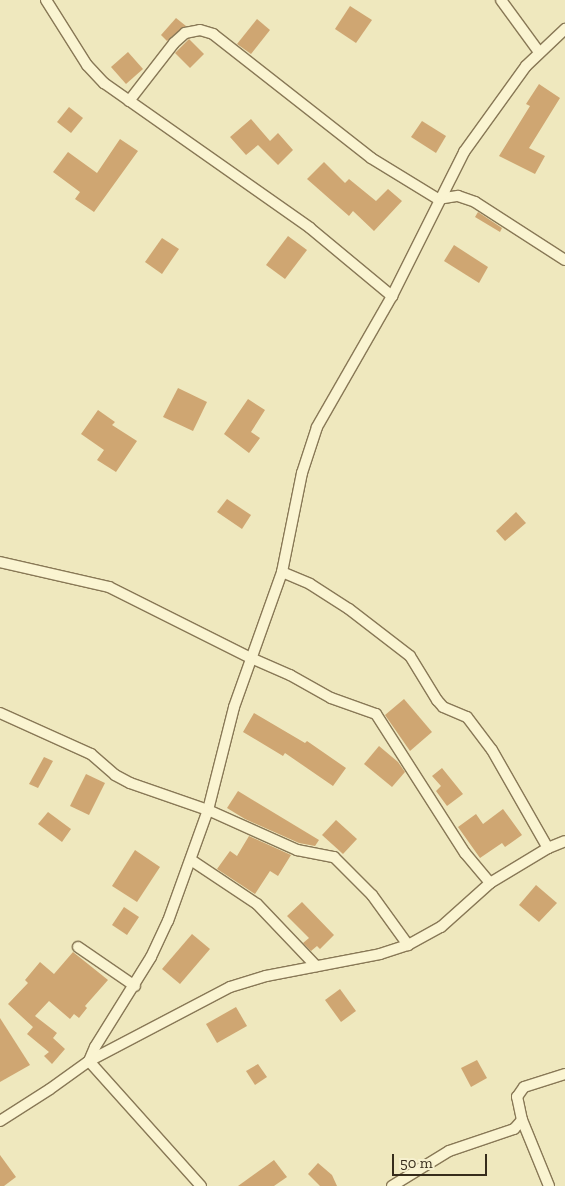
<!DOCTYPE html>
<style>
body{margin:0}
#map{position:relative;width:565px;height:1186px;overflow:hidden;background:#efe8be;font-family:"Zilla Slab",serif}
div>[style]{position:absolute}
.building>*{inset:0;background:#cfa672}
.roads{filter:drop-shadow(1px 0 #887856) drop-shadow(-1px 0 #887856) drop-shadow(0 1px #887856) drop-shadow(0 -1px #887856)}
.street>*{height:10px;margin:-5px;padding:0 5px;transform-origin:5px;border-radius:5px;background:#faf4d1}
span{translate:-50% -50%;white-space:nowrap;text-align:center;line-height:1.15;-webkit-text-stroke:5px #f6f0ce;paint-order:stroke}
.scale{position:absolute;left:392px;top:1154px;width:95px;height:22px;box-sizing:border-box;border:2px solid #362c1b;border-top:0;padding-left:6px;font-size:15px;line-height:18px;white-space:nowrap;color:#362c1b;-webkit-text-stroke:4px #f6f0ce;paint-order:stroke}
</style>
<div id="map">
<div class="building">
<i style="clip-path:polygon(350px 6px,372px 20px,356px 43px,335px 29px)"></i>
<i style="clip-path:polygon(176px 18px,186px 26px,167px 41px,161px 35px)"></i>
<i style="clip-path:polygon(257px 19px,270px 30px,251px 54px,237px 44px)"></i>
<i style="clip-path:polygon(189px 39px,204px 54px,190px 68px,175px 53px)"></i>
<i style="clip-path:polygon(128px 52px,143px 69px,126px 84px,111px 67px)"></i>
<i style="clip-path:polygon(539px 84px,560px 98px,529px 148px,545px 156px,535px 174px,499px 156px,530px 106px,526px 104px)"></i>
<i style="clip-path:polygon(69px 107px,83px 118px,71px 133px,57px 122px)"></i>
<i style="clip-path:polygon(251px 119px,270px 141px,278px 133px,293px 150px,278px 165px,258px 145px,246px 155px,230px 137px)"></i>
<i style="clip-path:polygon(422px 121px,446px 136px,436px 153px,411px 137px)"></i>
<i style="clip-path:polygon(120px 139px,138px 151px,94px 212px,75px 199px,80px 192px,53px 172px,68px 152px,97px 173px)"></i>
<i style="clip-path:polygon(324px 162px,345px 183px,349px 179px,376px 201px,388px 189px,402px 201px,374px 231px,353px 211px,349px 216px,307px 179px)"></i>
<i style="clip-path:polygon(478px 212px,502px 228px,500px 232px,475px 217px)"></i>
<i style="clip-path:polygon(288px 236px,307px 250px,285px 279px,266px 265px)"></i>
<i style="clip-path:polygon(162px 238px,179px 249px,162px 274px,145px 262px)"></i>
<i style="clip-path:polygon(454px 245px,488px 267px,479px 283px,444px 261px)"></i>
<i style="clip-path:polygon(178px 388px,207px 402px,193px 431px,163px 417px)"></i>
<i style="clip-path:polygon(248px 399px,265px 410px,251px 432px,260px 438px,249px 453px,224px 434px)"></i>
<i style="clip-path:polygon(98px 410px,115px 422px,112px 425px,137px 441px,116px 472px,97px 460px,104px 450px,81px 434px)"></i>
<i style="clip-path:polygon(227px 499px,251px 515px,242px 529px,217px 512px)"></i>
<i style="clip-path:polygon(516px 512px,526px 523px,505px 541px,496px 531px)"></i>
<i style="clip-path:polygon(404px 699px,432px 732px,410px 751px,385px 715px)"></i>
<i style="clip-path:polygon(254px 713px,305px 743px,307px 741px,346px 768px,333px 786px,285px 753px,283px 756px,243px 732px)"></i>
<i style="clip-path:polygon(379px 746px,398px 762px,405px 772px,392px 787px,364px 764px)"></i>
<i style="clip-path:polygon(44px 757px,53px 761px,38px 788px,29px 784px)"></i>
<i style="clip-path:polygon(442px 768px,463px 794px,447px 806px,436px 791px,441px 786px,432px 776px)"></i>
<i style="clip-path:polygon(86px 774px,105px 783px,89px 815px,70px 806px)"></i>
<i style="clip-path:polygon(238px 791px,319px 840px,315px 846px,299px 843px,245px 819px,227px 808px)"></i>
<i style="clip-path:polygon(503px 809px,522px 835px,505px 847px,502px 843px,480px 858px,458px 827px,476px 814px,483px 824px)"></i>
<i style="clip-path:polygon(48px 812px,71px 829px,62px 842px,38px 824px)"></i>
<i style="clip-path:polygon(336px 820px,357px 839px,343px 854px,322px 835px)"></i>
<i style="clip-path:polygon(249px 836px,291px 855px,278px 876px,270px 871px,255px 894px,217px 869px,230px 851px,237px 856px)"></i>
<i style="clip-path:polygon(135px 850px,160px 867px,137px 902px,112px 886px)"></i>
<i style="clip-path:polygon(536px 885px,557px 903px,539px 922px,519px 905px)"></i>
<i style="clip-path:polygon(302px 902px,334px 935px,320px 949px,317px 946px,311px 951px,303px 943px,309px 938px,287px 916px)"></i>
<i style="clip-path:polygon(124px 907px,139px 917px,127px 935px,112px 925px)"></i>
<i style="clip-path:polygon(192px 934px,210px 949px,180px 984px,162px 969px)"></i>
<i style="clip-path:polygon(73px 952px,108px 980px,85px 1006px,87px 1008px,79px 1018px,74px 1014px,70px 1019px,49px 1001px,35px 1016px,57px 1033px,53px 1038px,65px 1049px,52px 1064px,44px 1056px,49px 1052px,27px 1034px,33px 1027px,8px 1004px,28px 983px,25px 980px,40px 962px,54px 974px)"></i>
<i style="clip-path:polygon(340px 989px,356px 1011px,341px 1022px,325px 1000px)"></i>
<i style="clip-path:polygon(236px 1007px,247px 1026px,217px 1043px,206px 1024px)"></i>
<i style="clip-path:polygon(0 1018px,30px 1065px,0 1082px)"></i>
<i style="clip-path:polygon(477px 1060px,487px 1078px,471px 1087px,461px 1068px)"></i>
<i style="clip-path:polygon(258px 1064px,267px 1077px,255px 1085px,246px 1071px)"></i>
<i style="clip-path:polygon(0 1155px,16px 1177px,4px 1186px,0 1186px)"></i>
<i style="clip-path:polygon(274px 1160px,287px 1177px,274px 1186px,238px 1186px)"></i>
<i style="clip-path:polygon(318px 1163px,332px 1175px,337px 1186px,320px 1186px,308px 1174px)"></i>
</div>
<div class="roads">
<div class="street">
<i style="left:46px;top:0;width:77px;rotate:57.8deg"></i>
<i style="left:87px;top:65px;width:25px;rotate:47deg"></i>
<i style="left:104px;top:83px;width:252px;rotate:35.1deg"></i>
<i style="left:310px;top:228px;width:107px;rotate:39.7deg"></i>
<i style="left:501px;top:0;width:64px;rotate:53.8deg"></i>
<i style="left:129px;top:101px;width:73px;rotate:-52.2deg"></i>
<i style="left:174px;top:43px;width:15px;rotate:-42deg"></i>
<i style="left:185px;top:33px;width:15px;rotate:-11deg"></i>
<i style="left:200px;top:30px;width:14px;rotate:17deg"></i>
<i style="left:213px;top:34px;width:201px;rotate:38.1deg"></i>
<i style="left:371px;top:158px;width:79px;rotate:31.5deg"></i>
<i style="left:438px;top:199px;width:20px;rotate:-9deg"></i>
<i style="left:458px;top:196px;width:18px;rotate:19deg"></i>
<i style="left:475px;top:202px;width:107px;rotate:32.8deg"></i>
<i style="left:0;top:562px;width:112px;rotate:12.9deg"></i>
<i style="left:109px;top:587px;width:159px;rotate:26.6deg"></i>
<i style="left:251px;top:658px;width:43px;rotate:23.6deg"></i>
<i style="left:290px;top:675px;width:47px;rotate:29.3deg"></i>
<i style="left:331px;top:698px;width:48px;rotate:19.6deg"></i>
<i style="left:376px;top:714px;width:165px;rotate:57.4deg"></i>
<i style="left:465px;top:853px;width:39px;rotate:50deg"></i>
<i style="left:282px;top:572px;width:30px;rotate:23deg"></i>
<i style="left:310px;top:584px;width:46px;rotate:32.7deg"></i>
<i style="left:349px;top:609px;width:77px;rotate:37.6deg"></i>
<i style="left:410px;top:656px;width:52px;rotate:58.5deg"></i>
<i style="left:437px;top:700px;width:9px;rotate:49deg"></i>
<i style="left:443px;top:707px;width:26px;rotate:23deg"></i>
<i style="left:467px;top:717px;width:41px;rotate:52.9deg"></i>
<i style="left:492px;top:750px;width:113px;rotate:60.3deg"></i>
<i style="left:0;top:713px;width:100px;rotate:24.3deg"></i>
<i style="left:91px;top:754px;width:32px;rotate:41deg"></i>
<i style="left:115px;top:775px;width:17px;rotate:28deg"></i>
<i style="left:130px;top:783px;width:83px;rotate:19.1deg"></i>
<i style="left:208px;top:810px;width:98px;rotate:24.2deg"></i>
<i style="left:297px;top:850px;width:38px;rotate:11deg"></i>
<i style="left:334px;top:857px;width:54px;rotate:45deg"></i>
<i style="left:372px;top:895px;width:62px;rotate:54.2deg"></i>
<i style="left:191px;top:860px;width:79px;rotate:33.7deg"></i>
<i style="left:257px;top:904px;width:86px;rotate:46.4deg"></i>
<i style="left:78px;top:947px;width:69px;rotate:34.4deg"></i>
<i style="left:0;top:1121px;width:59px;rotate:-32.6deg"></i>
<i style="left:50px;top:1089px;width:48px;rotate:-35.7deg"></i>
<i style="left:89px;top:1061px;width:15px;rotate:-67deg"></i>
<i style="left:95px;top:1047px;width:106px;rotate:-58.1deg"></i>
<i style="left:151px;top:957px;width:40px;rotate:-65deg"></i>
<i style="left:168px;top:921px;width:118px;rotate:-70.2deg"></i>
<i style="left:208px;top:810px;width:106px;rotate:-75.8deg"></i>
<i style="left:234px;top:707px;width:143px;rotate:-70.4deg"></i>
<i style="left:282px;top:572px;width:101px;rotate:-78.6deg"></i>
<i style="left:302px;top:473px;width:48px;rotate:-71.9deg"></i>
<i style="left:317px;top:427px;width:151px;rotate:-60.2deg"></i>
<i style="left:392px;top:296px;width:161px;rotate:-63.4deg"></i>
<i style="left:464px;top:152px;width:106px;rotate:-54.2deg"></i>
<i style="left:526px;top:66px;width:54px;rotate:-43.5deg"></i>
<i style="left:201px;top:1186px;width:168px;rotate:-131.9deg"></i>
<i style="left:89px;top:1061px;width:159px;rotate:-27.7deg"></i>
<i style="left:230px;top:987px;width:38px;rotate:-17deg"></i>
<i style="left:266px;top:976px;width:116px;rotate:-10.9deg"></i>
<i style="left:380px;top:954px;width:29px;rotate:-18deg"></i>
<i style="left:408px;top:945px;width:38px;rotate:-29deg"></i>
<i style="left:441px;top:927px;width:66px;rotate:-41.9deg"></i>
<i style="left:490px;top:883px;width:68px;rotate:-31.1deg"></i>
<i style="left:548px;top:848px;width:18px;rotate:-22deg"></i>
<i style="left:392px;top:1186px;width:67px;rotate:-31.6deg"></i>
<i style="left:449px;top:1151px;width:69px;rotate:-18.7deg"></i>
<i style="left:514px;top:1129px;width:12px;rotate:-48deg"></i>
<i style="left:549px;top:1186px;width:71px;rotate:-112.2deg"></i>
<i style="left:522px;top:1120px;width:24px;rotate:-102deg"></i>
<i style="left:517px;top:1097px;width:12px;rotate:-55deg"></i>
<i style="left:524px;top:1087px;width:43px;rotate:-17.6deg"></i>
</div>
</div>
<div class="scale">50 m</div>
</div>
